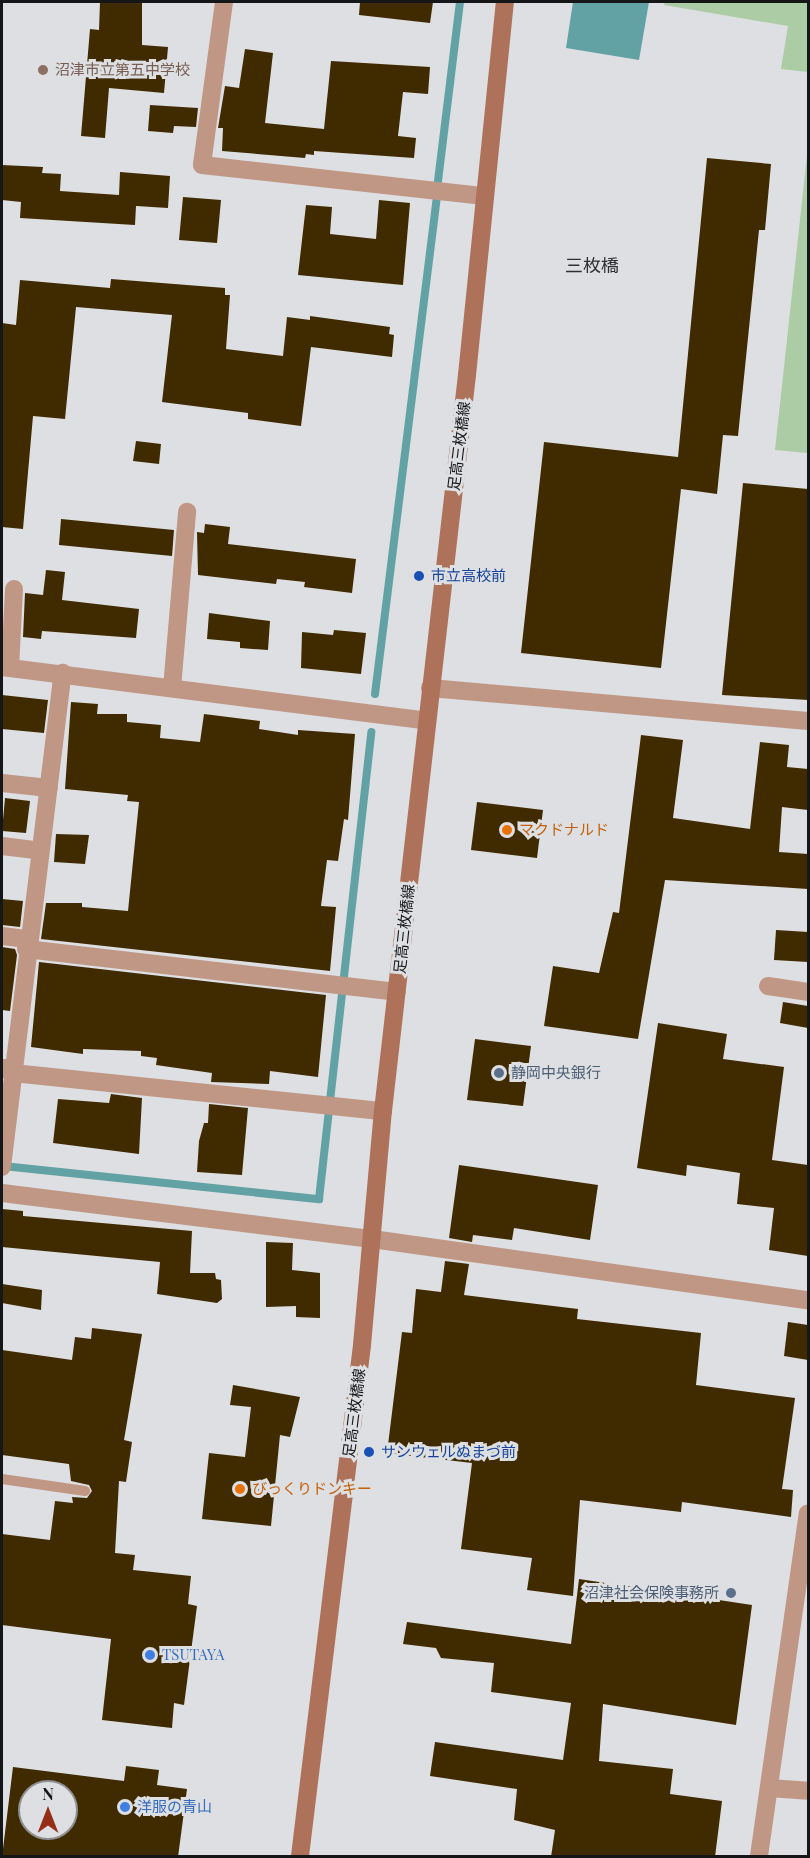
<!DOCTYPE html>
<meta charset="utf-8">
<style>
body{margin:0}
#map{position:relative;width:810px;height:1858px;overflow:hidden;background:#dddfe2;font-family:"Playfair Display","Noto Sans JP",serif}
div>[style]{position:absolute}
.green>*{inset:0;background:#abcca5}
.water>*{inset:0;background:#62a2a5}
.stream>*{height:8px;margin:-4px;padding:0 4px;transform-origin:4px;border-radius:4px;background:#62a2a5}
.building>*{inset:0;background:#402a00}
.service>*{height:10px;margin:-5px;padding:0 5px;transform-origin:5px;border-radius:5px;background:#c09685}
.minor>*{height:18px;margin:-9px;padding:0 9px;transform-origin:9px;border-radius:9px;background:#c09685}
.tertiary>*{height:18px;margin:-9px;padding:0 9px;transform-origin:9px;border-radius:9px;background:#c09685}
.secondary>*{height:18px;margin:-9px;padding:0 9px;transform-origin:9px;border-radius:9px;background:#ae7159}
.dots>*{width:16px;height:16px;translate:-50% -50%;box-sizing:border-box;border:3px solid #dddfe2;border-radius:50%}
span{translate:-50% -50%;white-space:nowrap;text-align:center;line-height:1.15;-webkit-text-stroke:6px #dddfe2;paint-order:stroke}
.education-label{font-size:15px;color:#785e54}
.left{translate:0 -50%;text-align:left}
.street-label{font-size:15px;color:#151617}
.transit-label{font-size:15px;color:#164399}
.food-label{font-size:15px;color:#c56008}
.service-label{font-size:15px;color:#4e5e75}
.right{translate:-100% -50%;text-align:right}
.shop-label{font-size:15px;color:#366cbe}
.quarter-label{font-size:18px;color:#2f3033}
.frame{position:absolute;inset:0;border:3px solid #151617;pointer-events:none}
.north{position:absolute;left:18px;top:1780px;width:60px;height:60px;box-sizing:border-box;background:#dddfe2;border:2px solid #8d8f91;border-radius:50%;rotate:0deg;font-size:16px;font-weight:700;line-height:24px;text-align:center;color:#151617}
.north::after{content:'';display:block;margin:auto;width:21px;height:27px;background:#952d17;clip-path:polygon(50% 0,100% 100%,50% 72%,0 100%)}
</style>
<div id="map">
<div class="green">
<i style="clip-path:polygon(665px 2px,808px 2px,808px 72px,781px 69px,788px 26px,664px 5px)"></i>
<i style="clip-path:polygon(808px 146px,808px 453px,775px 450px)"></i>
</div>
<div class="water">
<i style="clip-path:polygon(573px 2px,649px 2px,639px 60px,566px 48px)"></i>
</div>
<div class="stream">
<i style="left:438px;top:181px;width:180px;rotate:-83deg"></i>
<i style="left:375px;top:694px;width:497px;rotate:-82.9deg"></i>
<i style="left:3px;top:1166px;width:318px;rotate:6deg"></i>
<i style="left:319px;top:1199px;width:470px;rotate:-83.6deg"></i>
</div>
<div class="building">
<i style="clip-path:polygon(100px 2px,142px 2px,142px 45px,168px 47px,164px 93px,109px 88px,105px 138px,81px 136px,90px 29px,99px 30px)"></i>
<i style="clip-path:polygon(360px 2px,433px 2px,430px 23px,359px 15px)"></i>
<i style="clip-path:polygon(245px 49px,273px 53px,265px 123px,324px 129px,331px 61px,430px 67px,428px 94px,403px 92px,398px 136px,416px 138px,414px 158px,314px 151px,314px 155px,306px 154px,305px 158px,222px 151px,223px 128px,218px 128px,225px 86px,239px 88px)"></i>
<i style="clip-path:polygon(150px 105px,198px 108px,196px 127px,174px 126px,173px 133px,148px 131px)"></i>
<i style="clip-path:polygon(707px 158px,771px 164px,765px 230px,759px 230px,738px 436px,723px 435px,717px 494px,681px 489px,661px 668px,521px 653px,544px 442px,678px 457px)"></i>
<i style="clip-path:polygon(2px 165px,43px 167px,42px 173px,61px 174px,60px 191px,119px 195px,120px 172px,170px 176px,168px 208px,136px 206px,135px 225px,20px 218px,21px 202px,2px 200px)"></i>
<i style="clip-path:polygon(183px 197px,221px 200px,217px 243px,179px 240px)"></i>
<i style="clip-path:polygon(379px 200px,410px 203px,403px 285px,298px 275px,306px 205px,332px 207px,330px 234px,376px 239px)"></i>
<i style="clip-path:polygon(111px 279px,225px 288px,225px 295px,230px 295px,226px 349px,283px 356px,287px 317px,310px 320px,310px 316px,390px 327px,389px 334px,394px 335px,392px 357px,311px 347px,301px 426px,248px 419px,248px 413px,162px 402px,172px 315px,76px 307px,65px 419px,33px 416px,23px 529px,2px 527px,2px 323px,16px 325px,20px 280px,110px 288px)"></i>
<i style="clip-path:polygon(136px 441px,161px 444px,159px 464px,133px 461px)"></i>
<i style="clip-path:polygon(743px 483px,808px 489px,808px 700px,722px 695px)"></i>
<i style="clip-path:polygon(61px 519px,174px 530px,172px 556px,59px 545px)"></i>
<i style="clip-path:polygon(205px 524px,230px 527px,228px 544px,356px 559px,352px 593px,304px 587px,305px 582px,277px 579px,276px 584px,198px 575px,197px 532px,204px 533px)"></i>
<i style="clip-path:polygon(46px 570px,65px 572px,62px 600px,139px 609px,136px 638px,42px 631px,41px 639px,23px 637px,25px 593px,43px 595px)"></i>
<i style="clip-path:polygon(209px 613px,270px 621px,268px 650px,240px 648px,240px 642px,207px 639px)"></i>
<i style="clip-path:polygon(334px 630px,366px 633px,361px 674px,301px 668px,302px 632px,333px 635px)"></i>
<i style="clip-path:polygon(2px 695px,48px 700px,44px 733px,2px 729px)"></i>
<i style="clip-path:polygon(71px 702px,98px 704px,97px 714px,127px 714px,127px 722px,161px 725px,160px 738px,200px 742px,204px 714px,260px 721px,259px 729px,298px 735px,298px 730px,355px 734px,348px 820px,344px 819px,338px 861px,327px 860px,321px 906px,336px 907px,330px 971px,41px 939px,46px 903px,82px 903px,82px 907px,128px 911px,139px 802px,127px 801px,128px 795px,65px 789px)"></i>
<i style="clip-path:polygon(641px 735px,683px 740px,673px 818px,750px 829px,760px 742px,789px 745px,787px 767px,808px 769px,808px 810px,782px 807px,779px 852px,808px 854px,808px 889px,665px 880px,638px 1039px,544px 1026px,553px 966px,599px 973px,613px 912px,619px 913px)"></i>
<i style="clip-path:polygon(5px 798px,30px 801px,26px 833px,2px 831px)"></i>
<i style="clip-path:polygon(477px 802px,543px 810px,537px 858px,471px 850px)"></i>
<i style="clip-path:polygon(56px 834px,89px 835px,85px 864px,54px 862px)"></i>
<i style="clip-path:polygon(2px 899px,23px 901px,20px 927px,2px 925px)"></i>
<i style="clip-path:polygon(776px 930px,808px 932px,808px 962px,774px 960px)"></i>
<i style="clip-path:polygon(2px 947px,15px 949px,17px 955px,10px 1011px,2px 1010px)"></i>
<i style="clip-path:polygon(39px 962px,326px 995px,318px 1077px,270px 1071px,269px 1084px,211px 1082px,212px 1073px,156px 1065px,157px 1058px,141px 1056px,141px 1051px,83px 1049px,83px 1054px,31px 1047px)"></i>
<i style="clip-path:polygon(783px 1002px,808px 1006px,808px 1028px,780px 1023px)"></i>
<i style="clip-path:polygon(658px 1023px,727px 1034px,723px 1059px,784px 1067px,772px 1160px,808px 1165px,808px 1256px,769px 1250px,774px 1208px,737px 1204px,740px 1173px,687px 1165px,686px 1176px,637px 1168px)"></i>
<i style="clip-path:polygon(475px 1039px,531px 1046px,523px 1106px,467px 1100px)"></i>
<i style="clip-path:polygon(111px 1094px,142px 1098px,139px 1154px,53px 1143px,58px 1099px,109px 1103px)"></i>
<i style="clip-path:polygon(209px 1104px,248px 1108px,242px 1175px,197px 1172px,199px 1141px,204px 1123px,208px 1123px)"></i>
<i style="clip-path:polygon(459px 1165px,598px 1185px,590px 1240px,514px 1228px,512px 1240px,473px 1235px,472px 1242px,449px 1238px)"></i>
<i style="clip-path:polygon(2px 1209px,23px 1211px,23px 1216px,192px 1231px,190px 1273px,215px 1273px,216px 1279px,221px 1280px,222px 1299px,217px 1303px,157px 1294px,160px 1262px,2px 1247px)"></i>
<i style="clip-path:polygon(266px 1242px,293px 1243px,292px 1270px,320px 1273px,320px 1318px,296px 1317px,296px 1306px,266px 1307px)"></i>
<i style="clip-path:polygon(445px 1261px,469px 1264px,464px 1295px,578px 1309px,577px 1319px,701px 1333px,696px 1385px,795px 1398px,782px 1489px,793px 1490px,791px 1517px,682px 1502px,681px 1512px,580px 1500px,573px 1596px,527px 1590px,532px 1558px,461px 1549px,472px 1463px,387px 1453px,402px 1332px,412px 1333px,416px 1289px,441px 1292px)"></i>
<i style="clip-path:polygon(2px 1284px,42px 1290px,41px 1310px,2px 1303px)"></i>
<i style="clip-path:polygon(788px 1322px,808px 1325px,808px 1360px,784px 1356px)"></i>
<i style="clip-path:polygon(92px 1328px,142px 1334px,124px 1440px,132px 1442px,126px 1482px,119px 1481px,115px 1553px,135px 1555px,133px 1570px,191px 1576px,188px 1604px,197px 1606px,184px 1705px,174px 1703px,172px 1728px,102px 1720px,111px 1639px,2px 1625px,2px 1534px,50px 1540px,55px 1501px,73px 1503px,72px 1497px,87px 1498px,92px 1491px,89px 1485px,71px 1481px,69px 1464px,2px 1455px,2px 1350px,72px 1360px,75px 1337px,91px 1339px)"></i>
<i style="clip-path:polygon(233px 1385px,300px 1397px,290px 1437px,280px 1435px,271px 1526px,202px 1519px,209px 1453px,245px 1457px,251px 1407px,230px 1405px)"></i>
<i style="clip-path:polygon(579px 1579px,752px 1605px,736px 1725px,603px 1704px,599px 1761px,673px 1769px,670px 1794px,722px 1801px,715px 1857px,551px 1857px,555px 1830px,514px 1820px,517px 1789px,430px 1776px,435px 1742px,563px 1760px,571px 1703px,491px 1692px,494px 1663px,441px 1658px,436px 1648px,403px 1644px,407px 1622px,571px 1644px)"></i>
<i style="clip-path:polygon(evenodd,126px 1766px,159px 1770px,157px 1785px,187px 1789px,178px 1857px,2px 1857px,13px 1767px,124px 1781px,126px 1766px,30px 1792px,66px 1792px,66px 1828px,30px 1828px,30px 1792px)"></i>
</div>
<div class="service">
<i style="left:2px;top:1479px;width:84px;rotate:8.2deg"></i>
</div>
<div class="minor">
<i style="left:224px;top:2px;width:164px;rotate:97.7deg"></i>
<i style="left:202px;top:165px;width:284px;rotate:6.3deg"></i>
<i style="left:2px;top:667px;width:428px;rotate:7.2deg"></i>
<i style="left:10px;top:668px;width:79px;rotate:-87.1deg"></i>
<i style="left:172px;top:688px;width:177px;rotate:-85.1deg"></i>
<i style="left:2px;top:783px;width:47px;rotate:6.1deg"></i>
<i style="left:2px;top:846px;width:38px;rotate:7deg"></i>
<i style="left:2px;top:936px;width:26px;rotate:7deg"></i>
<i style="left:26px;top:949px;width:373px;rotate:6.6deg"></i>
<i style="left:768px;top:986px;width:40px;rotate:8.5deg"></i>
<i style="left:4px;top:1068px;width:10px;rotate:29deg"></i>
<i style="left:13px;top:1073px;width:372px;rotate:5.9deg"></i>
<i style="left:2px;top:1167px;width:498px;rotate:-83deg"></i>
<i style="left:372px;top:1239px;width:440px;rotate:8deg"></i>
<i style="left:769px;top:1788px;width:39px;rotate:4deg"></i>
</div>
<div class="tertiary">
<i style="left:430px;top:688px;width:379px;rotate:5deg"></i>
<i style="left:2px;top:1193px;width:373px;rotate:7.1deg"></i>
<i style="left:759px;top:1856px;width:346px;rotate:-81.9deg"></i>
</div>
<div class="secondary">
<i style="left:300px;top:1856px;width:515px;rotate:-83.08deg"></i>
<i style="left:362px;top:1345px;width:235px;rotate:-84.9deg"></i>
<i style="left:383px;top:1111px;width:741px;rotate:-83.49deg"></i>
<i style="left:467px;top:375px;width:375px;rotate:-84.2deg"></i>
</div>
<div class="dots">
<i style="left:43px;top:70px;background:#8d6e63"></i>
<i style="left:419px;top:576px;background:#1a4fb4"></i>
<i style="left:507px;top:830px;background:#e8710a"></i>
<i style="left:499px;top:1073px;background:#5c6f8a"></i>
<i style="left:369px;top:1452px;background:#1a4fb4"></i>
<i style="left:240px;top:1489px;background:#e8710a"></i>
<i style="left:731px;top:1593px;background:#5c6f8a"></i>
<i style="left:150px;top:1655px;background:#3f7fe0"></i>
<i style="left:125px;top:1807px;background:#3f7fe0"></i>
</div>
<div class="education-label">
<span class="left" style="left:55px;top:70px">沼津市立第五中学校</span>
</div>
<div class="street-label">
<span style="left:459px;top:446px;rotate:-83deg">足高三枚橋線</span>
<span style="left:404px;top:929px;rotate:-84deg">足高三枚橋線</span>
<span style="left:354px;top:1413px;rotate:-83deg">足高三枚橋線</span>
</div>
<div class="transit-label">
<span class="left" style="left:431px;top:576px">市立高校前</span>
<span class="left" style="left:381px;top:1452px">サンウェルぬまづ前</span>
</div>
<div class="food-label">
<span class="left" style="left:519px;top:830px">マクドナルド</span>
<span class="left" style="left:252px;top:1489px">びっくりドンキー</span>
</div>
<div class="service-label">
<span class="left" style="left:511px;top:1073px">静岡中央銀行</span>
<span class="right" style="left:719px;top:1593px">沼津社会保険事務所</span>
</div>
<div class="shop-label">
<span class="left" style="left:162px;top:1655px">TSUTAYA</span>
<span class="left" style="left:137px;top:1807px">洋服の青山</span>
</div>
<div class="quarter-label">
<span style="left:592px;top:265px">三枚橋</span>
</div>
<div class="frame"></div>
<div class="north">N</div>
</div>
